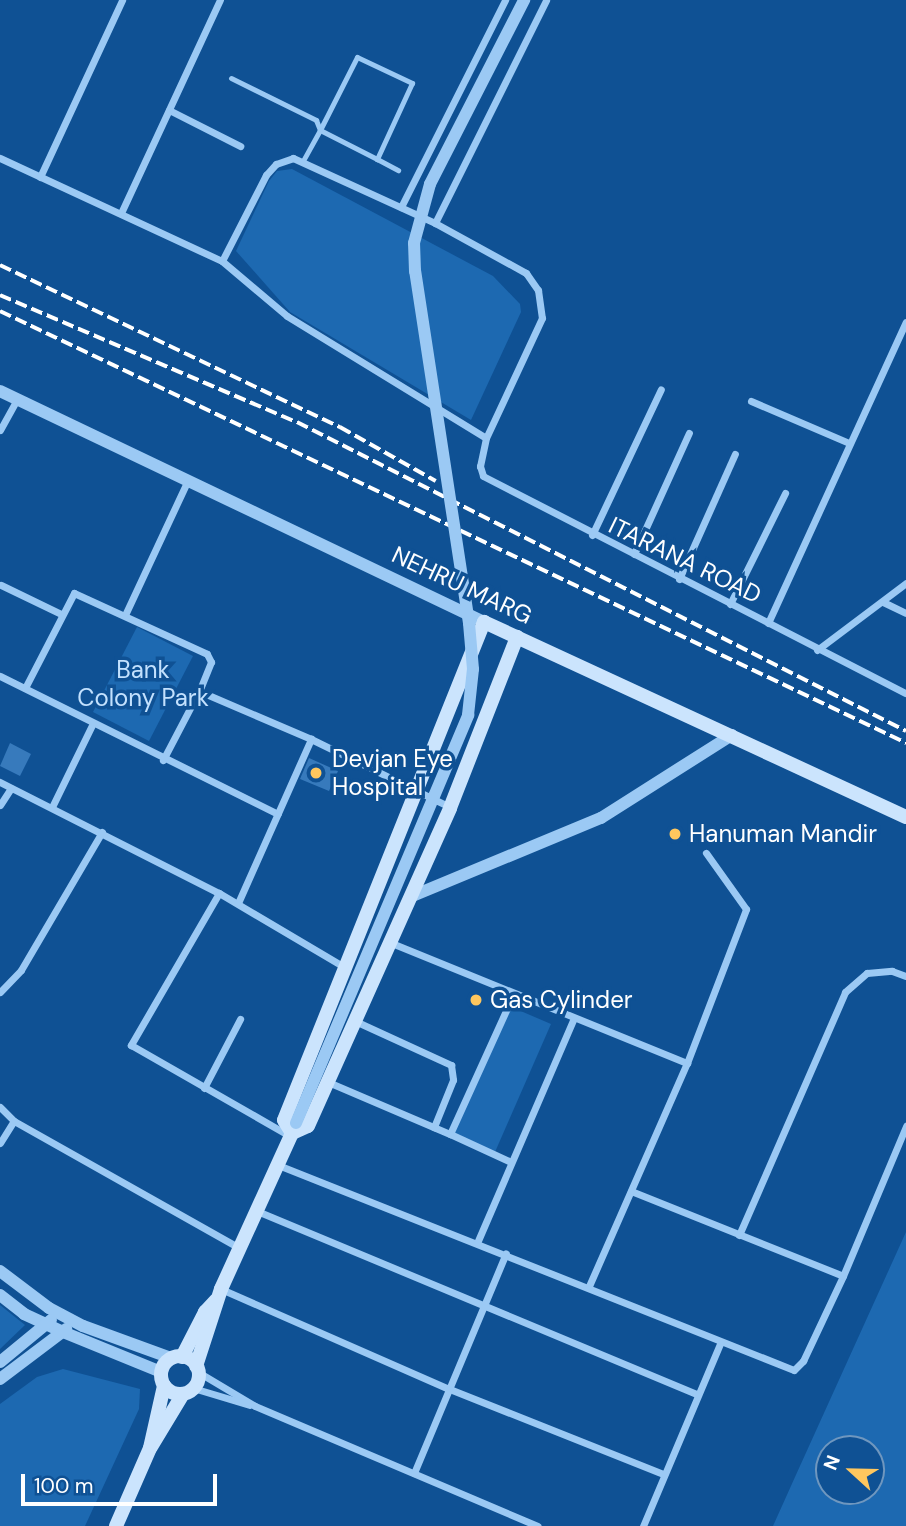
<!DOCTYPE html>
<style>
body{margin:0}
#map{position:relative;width:906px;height:1526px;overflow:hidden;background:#0f5194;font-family:"DM Sans",sans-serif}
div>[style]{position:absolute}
.green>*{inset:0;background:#1d69b1}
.building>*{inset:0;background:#377abc}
.service>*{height:5px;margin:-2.5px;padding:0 2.5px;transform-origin:2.5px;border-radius:2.5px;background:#9bc9f4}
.minor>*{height:7px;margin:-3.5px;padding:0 3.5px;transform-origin:3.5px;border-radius:3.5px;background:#9bc9f4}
.tertiary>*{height:12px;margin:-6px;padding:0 6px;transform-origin:6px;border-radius:6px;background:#9bc9f4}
.secondary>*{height:14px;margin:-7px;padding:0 7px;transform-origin:7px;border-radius:7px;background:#cbe4fd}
.secondary>.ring{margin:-7px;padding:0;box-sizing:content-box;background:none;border:14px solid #cbe4fd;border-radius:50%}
.rail>*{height:3.5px;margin-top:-1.75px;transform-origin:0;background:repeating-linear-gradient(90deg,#fff 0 12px,transparent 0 17px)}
.tertiary-bridge>*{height:12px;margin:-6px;padding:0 6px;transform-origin:6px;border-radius:6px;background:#9bc9f4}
.dots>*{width:19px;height:19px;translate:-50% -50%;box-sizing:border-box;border:4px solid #0f5194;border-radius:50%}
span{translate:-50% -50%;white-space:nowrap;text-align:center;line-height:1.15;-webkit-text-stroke:7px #0f5194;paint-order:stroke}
.street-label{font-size:24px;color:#fff}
.park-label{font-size:24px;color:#c3e1fe}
.poi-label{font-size:24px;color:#fff}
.left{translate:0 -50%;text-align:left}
.north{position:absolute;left:815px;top:1435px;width:70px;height:70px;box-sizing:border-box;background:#0f5194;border:2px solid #6f97bf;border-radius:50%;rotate:292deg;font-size:19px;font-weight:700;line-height:28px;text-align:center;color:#fff}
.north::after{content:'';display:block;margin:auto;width:24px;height:32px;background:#ffc75e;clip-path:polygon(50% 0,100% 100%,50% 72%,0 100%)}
.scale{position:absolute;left:21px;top:1474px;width:196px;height:32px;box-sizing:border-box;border:4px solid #fff;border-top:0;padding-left:9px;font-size:21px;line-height:24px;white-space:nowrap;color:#fff;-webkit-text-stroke:5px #0f5194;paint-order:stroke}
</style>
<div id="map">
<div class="green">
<i style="clip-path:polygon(292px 169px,493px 276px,520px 304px,521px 312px,471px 420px,290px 312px,236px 251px,269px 181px,277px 171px)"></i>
<i style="clip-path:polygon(137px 627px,193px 656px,149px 741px,93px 712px)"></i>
<i style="clip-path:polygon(509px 1006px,551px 1024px,495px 1152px,452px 1133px)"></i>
<i style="clip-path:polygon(evenodd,906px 1232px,906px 1526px,773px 1526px,795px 1477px,906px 1232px,829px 1449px,871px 1449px,871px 1491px,829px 1491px,829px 1449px)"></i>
<i style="clip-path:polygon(0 1305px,25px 1325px,0 1349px)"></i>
<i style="clip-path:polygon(63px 1369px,140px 1389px,139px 1409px,85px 1526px,0 1526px,0 1404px,37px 1377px)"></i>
</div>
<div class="building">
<i style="clip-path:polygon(10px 743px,31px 754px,20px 776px,0 766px)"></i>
<i style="clip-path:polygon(309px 758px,338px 771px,329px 791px,300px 779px)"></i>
</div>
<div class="service">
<i style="left:357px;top:57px;width:61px;rotate:25.3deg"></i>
<i style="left:412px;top:83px;width:84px;rotate:114.7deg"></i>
<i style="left:377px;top:159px;width:64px;rotate:-153deg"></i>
<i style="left:320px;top:130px;width:82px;rotate:-63.1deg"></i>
<i style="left:231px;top:78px;width:95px;rotate:26.3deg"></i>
<i style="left:316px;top:120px;width:11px;rotate:68deg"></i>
<i style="left:320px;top:130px;width:35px;rotate:119deg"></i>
<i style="left:377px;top:159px;width:24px;rotate:28deg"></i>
</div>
<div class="minor">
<i style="left:169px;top:110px;width:80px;rotate:26.9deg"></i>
<i style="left:0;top:158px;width:245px;rotate:24.9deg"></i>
<i style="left:222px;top:261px;width:85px;rotate:40.2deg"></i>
<i style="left:287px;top:316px;width:233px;rotate:31.5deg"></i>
<i style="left:40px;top:177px;width:195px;rotate:-65.1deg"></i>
<i style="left:401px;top:207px;width:232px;rotate:-63.3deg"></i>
<i style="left:121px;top:213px;width:235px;rotate:-65.1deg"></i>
<i style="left:435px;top:223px;width:249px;rotate:-63.5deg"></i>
<i style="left:222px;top:261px;width:97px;rotate:-62.9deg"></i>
<i style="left:266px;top:175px;width:15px;rotate:-48deg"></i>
<i style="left:276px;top:164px;width:18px;rotate:-19deg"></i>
<i style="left:293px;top:158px;width:156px;rotate:24.6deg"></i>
<i style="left:435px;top:223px;width:104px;rotate:28.8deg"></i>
<i style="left:526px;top:273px;width:21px;rotate:55deg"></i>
<i style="left:538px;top:290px;width:28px;rotate:82deg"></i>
<i style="left:542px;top:318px;width:132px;rotate:115deg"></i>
<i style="left:486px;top:438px;width:29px;rotate:102deg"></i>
<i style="left:480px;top:466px;width:10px;rotate:73deg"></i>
<i style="left:483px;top:476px;width:475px;rotate:27.2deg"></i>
<i style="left:751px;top:401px;width:107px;rotate:23.2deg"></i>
<i style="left:0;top:430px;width:35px;rotate:-61deg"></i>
<i style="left:592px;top:535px;width:161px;rotate:-64.7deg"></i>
<i style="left:634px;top:554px;width:133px;rotate:-65.6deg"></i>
<i style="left:679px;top:579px;width:137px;rotate:-65.9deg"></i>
<i style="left:1px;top:585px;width:67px;rotate:25.8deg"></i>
<i style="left:883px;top:602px;width:25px;rotate:26deg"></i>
<i style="left:730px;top:604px;width:124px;rotate:-63.6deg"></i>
<i style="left:125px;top:615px;width:149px;rotate:-65deg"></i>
<i style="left:768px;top:623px;width:331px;rotate:-65.4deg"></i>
<i style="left:817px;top:650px;width:111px;rotate:-37deg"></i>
<i style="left:0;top:676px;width:310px;rotate:26.4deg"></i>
<i style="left:25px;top:688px;width:107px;rotate:-62.7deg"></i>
<i style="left:74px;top:593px;width:146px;rotate:24.6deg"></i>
<i style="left:207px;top:654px;width:9px;rotate:63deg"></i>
<i style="left:211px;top:662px;width:31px;rotate:112deg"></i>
<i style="left:199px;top:691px;width:78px;rotate:117.6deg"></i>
<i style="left:199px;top:691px;width:122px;rotate:23.2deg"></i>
<i style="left:311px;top:739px;width:155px;rotate:26.1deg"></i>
<i style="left:0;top:782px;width:246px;rotate:26.9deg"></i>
<i style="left:219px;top:893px;width:147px;rotate:30.6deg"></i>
<i style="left:0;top:805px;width:20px;rotate:-57deg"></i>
<i style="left:52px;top:807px;width:93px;rotate:-64deg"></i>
<i style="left:219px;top:893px;width:176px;rotate:120.1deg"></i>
<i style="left:131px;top:1045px;width:183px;rotate:29.8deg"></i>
<i style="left:238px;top:903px;width:180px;rotate:-66deg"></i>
<i style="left:389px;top:942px;width:322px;rotate:22.1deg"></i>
<i style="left:687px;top:1063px;width:165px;rotate:-69deg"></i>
<i style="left:746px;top:909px;width:69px;rotate:-125.5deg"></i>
<i style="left:0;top:992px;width:30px;rotate:-46deg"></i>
<i style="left:21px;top:970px;width:160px;rotate:-59.6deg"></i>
<i style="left:355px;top:1021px;width:106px;rotate:24.6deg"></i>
<i style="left:451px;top:1065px;width:15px;rotate:82deg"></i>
<i style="left:453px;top:1080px;width:51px;rotate:112deg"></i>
<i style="left:328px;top:1082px;width:133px;rotate:23.1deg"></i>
<i style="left:204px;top:1088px;width:78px;rotate:-62.4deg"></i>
<i style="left:0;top:1107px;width:20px;rotate:45deg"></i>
<i style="left:14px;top:1121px;width:258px;rotate:29.4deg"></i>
<i style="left:0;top:1143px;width:26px;rotate:-58deg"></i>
<i style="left:511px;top:1162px;width:67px;rotate:-155.3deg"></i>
<i style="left:450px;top:1134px;width:153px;rotate:-65.6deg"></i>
<i style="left:278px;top:1165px;width:555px;rotate:21.67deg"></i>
<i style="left:794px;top:1370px;width:13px;rotate:-45deg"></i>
<i style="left:803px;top:1361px;width:94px;rotate:-64.8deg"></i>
<i style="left:843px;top:1276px;width:163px;rotate:-67.2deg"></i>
<i style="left:631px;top:1191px;width:228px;rotate:21.8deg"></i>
<i style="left:257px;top:1211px;width:476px;rotate:22.6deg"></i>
<i style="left:739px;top:1235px;width:265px;rotate:-66.4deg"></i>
<i style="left:845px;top:992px;width:29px;rotate:-41deg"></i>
<i style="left:867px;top:973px;width:25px;rotate:-5deg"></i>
<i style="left:892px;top:971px;width:15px;rotate:20deg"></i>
<i style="left:477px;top:1243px;width:243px;rotate:-66.7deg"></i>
<i style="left:589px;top:1286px;width:244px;rotate:-66.3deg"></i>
<i style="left:221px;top:1289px;width:247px;rotate:23.7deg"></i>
<i style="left:447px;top:1388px;width:232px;rotate:21.7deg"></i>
<i style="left:198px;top:1372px;width:66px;rotate:30.8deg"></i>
<i style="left:255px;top:1406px;width:307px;rotate:23deg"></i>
<i style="left:193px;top:1388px;width:59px;rotate:16.6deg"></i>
<i style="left:414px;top:1473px;width:238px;rotate:-67.3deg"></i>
<i style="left:643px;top:1526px;width:198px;rotate:-67.1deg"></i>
</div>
<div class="tertiary">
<i style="left:0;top:391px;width:536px;rotate:25.51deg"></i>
<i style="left:410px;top:897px;width:207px;rotate:-22.5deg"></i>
<i style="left:601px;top:818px;width:155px;rotate:-32.4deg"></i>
<i style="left:0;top:1271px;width:61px;rotate:37.1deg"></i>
<i style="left:49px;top:1308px;width:38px;rotate:28deg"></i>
<i style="left:83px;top:1326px;width:94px;rotate:20deg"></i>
<i style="left:0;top:1295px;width:31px;rotate:38deg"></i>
<i style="left:24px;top:1314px;width:43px;rotate:24.8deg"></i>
<i style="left:63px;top:1332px;width:106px;rotate:22.2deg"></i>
<i style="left:0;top:1362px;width:66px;rotate:-39.5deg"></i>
<i style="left:0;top:1379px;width:83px;rotate:-37.1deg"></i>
</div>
<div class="secondary">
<i style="left:292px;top:1133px;width:15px;rotate:-122deg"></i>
<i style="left:284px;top:1120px;width:537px;rotate:-68.12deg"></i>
<i style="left:484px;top:622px;width:465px;rotate:24.8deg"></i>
<i class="ring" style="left:161px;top:1356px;width:24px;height:24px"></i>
<i style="left:182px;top:1357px;width:51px;rotate:-62.9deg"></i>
<i style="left:205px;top:1312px;width:16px;rotate:-47deg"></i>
<i style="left:196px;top:1366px;width:81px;rotate:-72deg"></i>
<i style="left:221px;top:1289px;width:171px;rotate:-65.5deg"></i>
<i style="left:292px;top:1133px;width:17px;rotate:-24deg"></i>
<i style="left:308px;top:1126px;width:348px;rotate:-65.9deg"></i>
<i style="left:450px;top:808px;width:184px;rotate:-68.6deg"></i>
<i style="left:151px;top:1447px;width:62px;rotate:-58.9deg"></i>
<i style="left:116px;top:1526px;width:85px;rotate:-66.4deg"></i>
<i style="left:150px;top:1448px;width:64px;rotate:-77.3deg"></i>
</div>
<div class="rail">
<i style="left:0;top:265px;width:377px;rotate:25.5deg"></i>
<i style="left:340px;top:427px;width:110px;rotate:29.4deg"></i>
<i style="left:0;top:295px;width:323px;rotate:23.2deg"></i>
<i style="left:297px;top:422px;width:683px;rotate:26.9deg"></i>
<i style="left:0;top:311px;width:1004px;rotate:25.49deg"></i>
</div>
<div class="tertiary-bridge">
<i style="left:296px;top:1123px;width:443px;rotate:-67.1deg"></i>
<i style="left:468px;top:715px;width:46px;rotate:-83.8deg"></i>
<i style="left:473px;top:669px;width:46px;rotate:-95deg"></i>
<i style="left:469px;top:623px;width:356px;rotate:-98.7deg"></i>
<i style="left:415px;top:271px;width:28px;rotate:-92deg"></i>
<i style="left:414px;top:243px;width:61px;rotate:-74.8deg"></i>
<i style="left:430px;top:184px;width:207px;rotate:-62.9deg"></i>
</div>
<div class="dots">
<i style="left:316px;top:773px;background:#ffc75e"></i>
<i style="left:675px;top:834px;background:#ffc75e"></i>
<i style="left:476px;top:1000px;background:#ffc75e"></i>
</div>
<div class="street-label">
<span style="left:685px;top:560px;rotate:26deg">ITARANA ROAD</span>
<span style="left:462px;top:585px;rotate:25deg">NEHRU MARG</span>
</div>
<div class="park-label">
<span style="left:143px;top:684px">Bank<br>Colony Park</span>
</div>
<div class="poi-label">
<span class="left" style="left:332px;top:773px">Devjan Eye<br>Hospital</span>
<span class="left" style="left:689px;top:834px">Hanuman Mandir</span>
<span class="left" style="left:490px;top:1000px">Gas Cylinder</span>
</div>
<div class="north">N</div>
<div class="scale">100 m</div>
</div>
